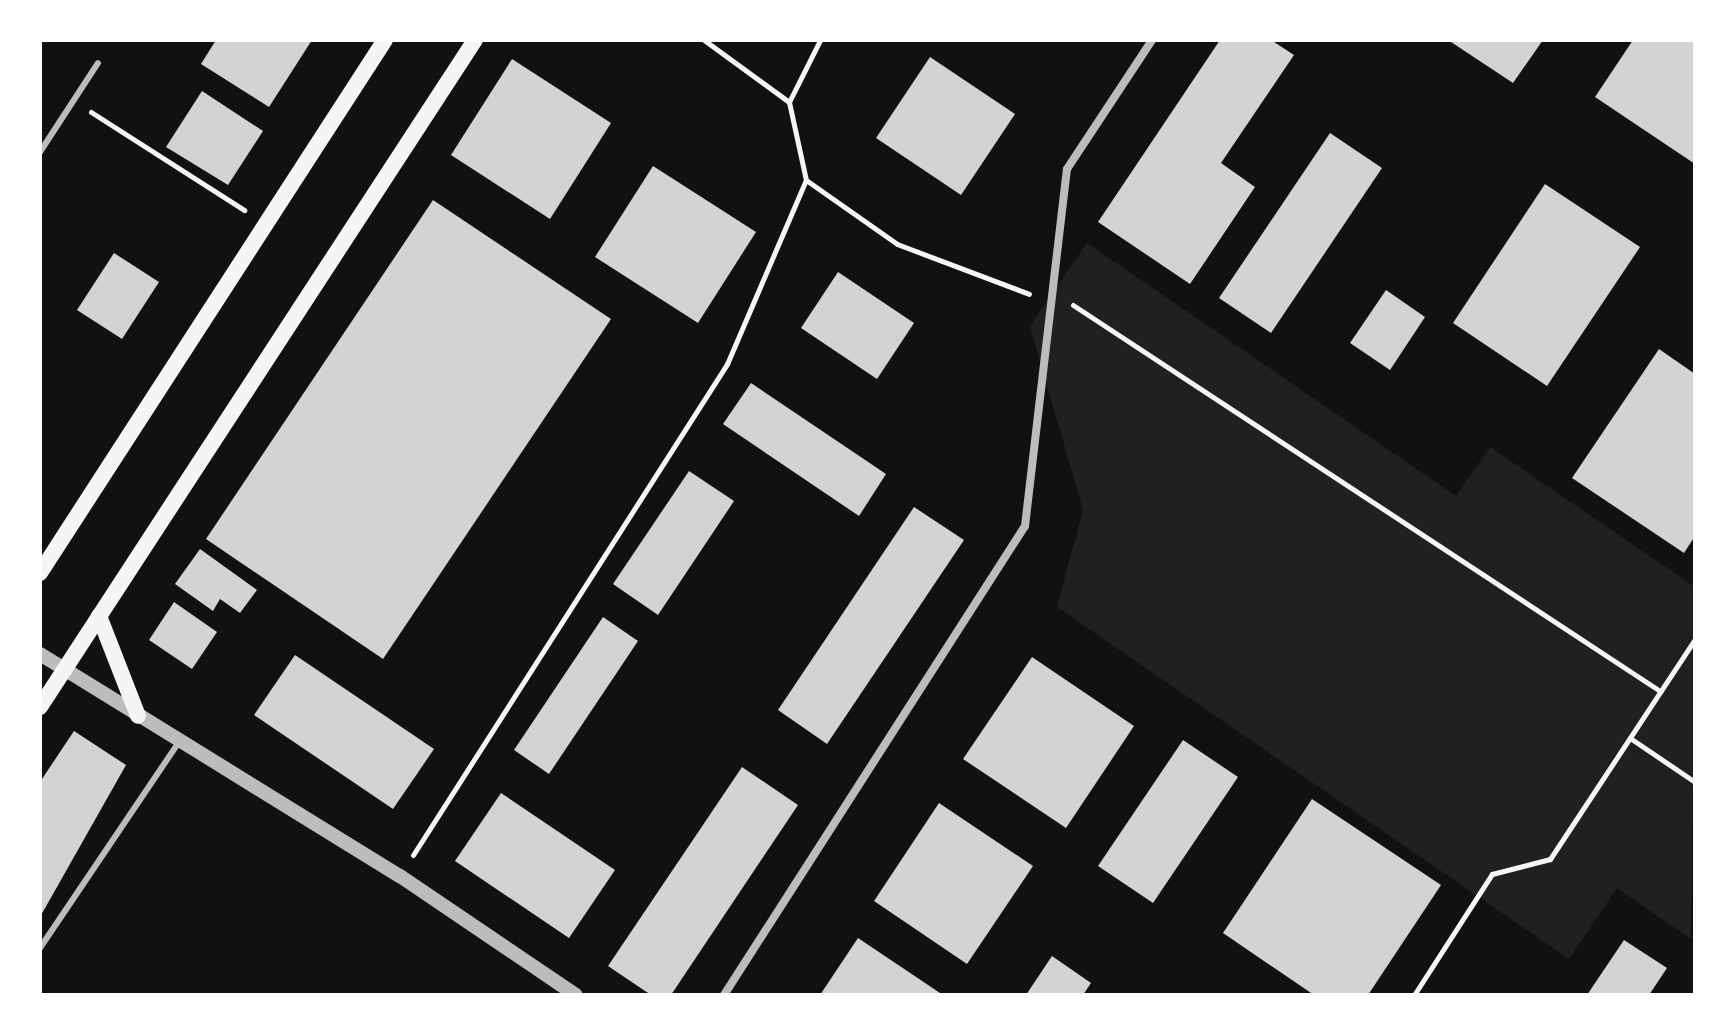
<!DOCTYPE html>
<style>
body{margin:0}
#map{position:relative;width:1735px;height:1035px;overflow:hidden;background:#111;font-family:Lato,sans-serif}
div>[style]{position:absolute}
.green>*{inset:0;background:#202020}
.building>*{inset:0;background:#d3d3d3}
.path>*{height:5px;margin:-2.5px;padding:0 2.5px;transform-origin:2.5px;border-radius:2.5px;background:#f5f5f5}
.service>*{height:6px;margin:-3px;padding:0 3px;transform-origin:3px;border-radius:3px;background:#bcbcbc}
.minor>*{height:8px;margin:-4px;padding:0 4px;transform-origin:4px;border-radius:4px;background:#bcbcbc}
.tertiary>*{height:14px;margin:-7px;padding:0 7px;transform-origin:7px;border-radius:7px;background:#bcbcbc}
.secondary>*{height:16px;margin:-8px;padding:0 8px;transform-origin:8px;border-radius:8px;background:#f5f5f5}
span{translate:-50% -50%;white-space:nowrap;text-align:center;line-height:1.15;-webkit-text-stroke:6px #fff;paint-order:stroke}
.frame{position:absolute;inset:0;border:42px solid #fff;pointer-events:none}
</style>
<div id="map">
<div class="green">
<i style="clip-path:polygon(1087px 243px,1456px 496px,1490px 447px,1695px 587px,1691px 939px,1617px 888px,1569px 959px,1057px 607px,1083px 510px,1030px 326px)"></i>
</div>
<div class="building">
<i style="clip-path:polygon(216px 40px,312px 40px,269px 107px,201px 64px)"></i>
<i style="clip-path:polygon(1220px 40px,1271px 40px,1294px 55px,1221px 163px,1255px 187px,1190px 284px,1098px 222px)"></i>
<i style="clip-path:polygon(1448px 40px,1543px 40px,1513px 83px)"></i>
<i style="clip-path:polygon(1633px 40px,1695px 40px,1695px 164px,1595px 97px)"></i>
<i style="clip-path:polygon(930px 57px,1015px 114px,961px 195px,876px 138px)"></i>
<i style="clip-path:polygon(512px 59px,611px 123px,550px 219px,451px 155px)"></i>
<i style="clip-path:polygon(202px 91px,263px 131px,228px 185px,166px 147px)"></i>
<i style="clip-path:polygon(1330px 133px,1382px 168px,1271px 333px,1219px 298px)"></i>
<i style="clip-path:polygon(653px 166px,756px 232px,698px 323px,595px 257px)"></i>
<i style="clip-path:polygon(1545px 184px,1640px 247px,1547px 386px,1453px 323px)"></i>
<i style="clip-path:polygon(433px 200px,611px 319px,383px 659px,206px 539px)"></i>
<i style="clip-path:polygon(114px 253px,159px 282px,122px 339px,77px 310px)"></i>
<i style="clip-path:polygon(838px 272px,914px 323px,877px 379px,801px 328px)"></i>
<i style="clip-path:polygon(1386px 290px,1425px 317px,1390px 370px,1350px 343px)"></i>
<i style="clip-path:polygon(1659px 349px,1695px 374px,1695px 536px,1684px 553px,1572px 478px)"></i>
<i style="clip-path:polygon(751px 383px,886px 474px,859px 516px,723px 424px)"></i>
<i style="clip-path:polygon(689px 471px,734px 501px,658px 615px,613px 584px)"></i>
<i style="clip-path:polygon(914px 507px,964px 540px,827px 744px,778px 710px)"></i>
<i style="clip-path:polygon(200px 549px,257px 590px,240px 613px,220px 599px,213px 611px,175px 584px)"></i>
<i style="clip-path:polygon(174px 602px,217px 632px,192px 669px,149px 640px)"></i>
<i style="clip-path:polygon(603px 617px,638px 641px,549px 774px,514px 750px)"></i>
<i style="clip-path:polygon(295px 655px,434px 749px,393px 809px,254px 715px)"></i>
<i style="clip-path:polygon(1032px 657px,1134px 726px,1066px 828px,963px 759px)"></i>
<i style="clip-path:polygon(74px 731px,126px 765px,40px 917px,40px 782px)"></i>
<i style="clip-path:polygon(1183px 740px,1238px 777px,1153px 903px,1098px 866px)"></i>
<i style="clip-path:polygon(742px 767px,798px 805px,671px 995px,651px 995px,608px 966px)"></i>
<i style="clip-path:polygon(501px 793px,615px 870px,569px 938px,455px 861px)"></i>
<i style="clip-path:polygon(1312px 799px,1441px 885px,1368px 995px,1314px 995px,1223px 933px)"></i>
<i style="clip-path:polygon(939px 803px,1033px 866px,967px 964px,874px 901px)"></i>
<i style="clip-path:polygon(858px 938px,943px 995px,820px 995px)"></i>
<i style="clip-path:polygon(1624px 940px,1667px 968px,1649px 995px,1587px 995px)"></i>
<i style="clip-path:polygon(1052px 956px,1091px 983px,1083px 995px,1026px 995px)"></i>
</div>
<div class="path">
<i style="left:704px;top:40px;width:105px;rotate:36.1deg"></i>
<i style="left:789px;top:102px;width:80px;rotate:77.7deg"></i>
<i style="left:806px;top:180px;width:111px;rotate:35.1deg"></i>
<i style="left:897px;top:244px;width:141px;rotate:20.7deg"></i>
<i style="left:789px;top:102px;width:69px;rotate:-63.4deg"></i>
<i style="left:91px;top:112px;width:182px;rotate:32.6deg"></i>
<i style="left:1073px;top:305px;width:703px;rotate:33.33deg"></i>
<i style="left:1630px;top:738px;width:78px;rotate:34.1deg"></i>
<i style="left:413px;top:855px;width:583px;rotate:-57.4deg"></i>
<i style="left:727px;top:364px;width:200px;rotate:-66.8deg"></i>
<i style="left:1414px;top:995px;width:144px;rotate:-57.2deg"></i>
<i style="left:1492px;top:874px;width:60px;rotate:-14.5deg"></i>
<i style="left:1550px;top:859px;width:263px;rotate:-56.6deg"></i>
</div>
<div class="service">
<i style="left:40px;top:152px;width:106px;rotate:-56.9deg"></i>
<i style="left:40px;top:948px;width:249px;rotate:-56deg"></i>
</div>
<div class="minor">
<i style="left:724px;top:995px;width:557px;rotate:-57.31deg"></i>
<i style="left:1025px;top:526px;width:359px;rotate:-83.3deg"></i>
<i style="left:1067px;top:169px;width:154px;rotate:-56.6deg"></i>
</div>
<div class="tertiary">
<i style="left:40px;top:654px;width:423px;rotate:31.7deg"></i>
<i style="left:400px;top:876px;width:212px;rotate:34.1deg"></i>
</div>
<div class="secondary">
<i style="left:40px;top:573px;width:635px;rotate:-57.09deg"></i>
<i style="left:99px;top:616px;width:107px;rotate:68.7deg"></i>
<i style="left:40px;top:707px;width:796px;rotate:-56.89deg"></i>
</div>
<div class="frame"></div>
</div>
